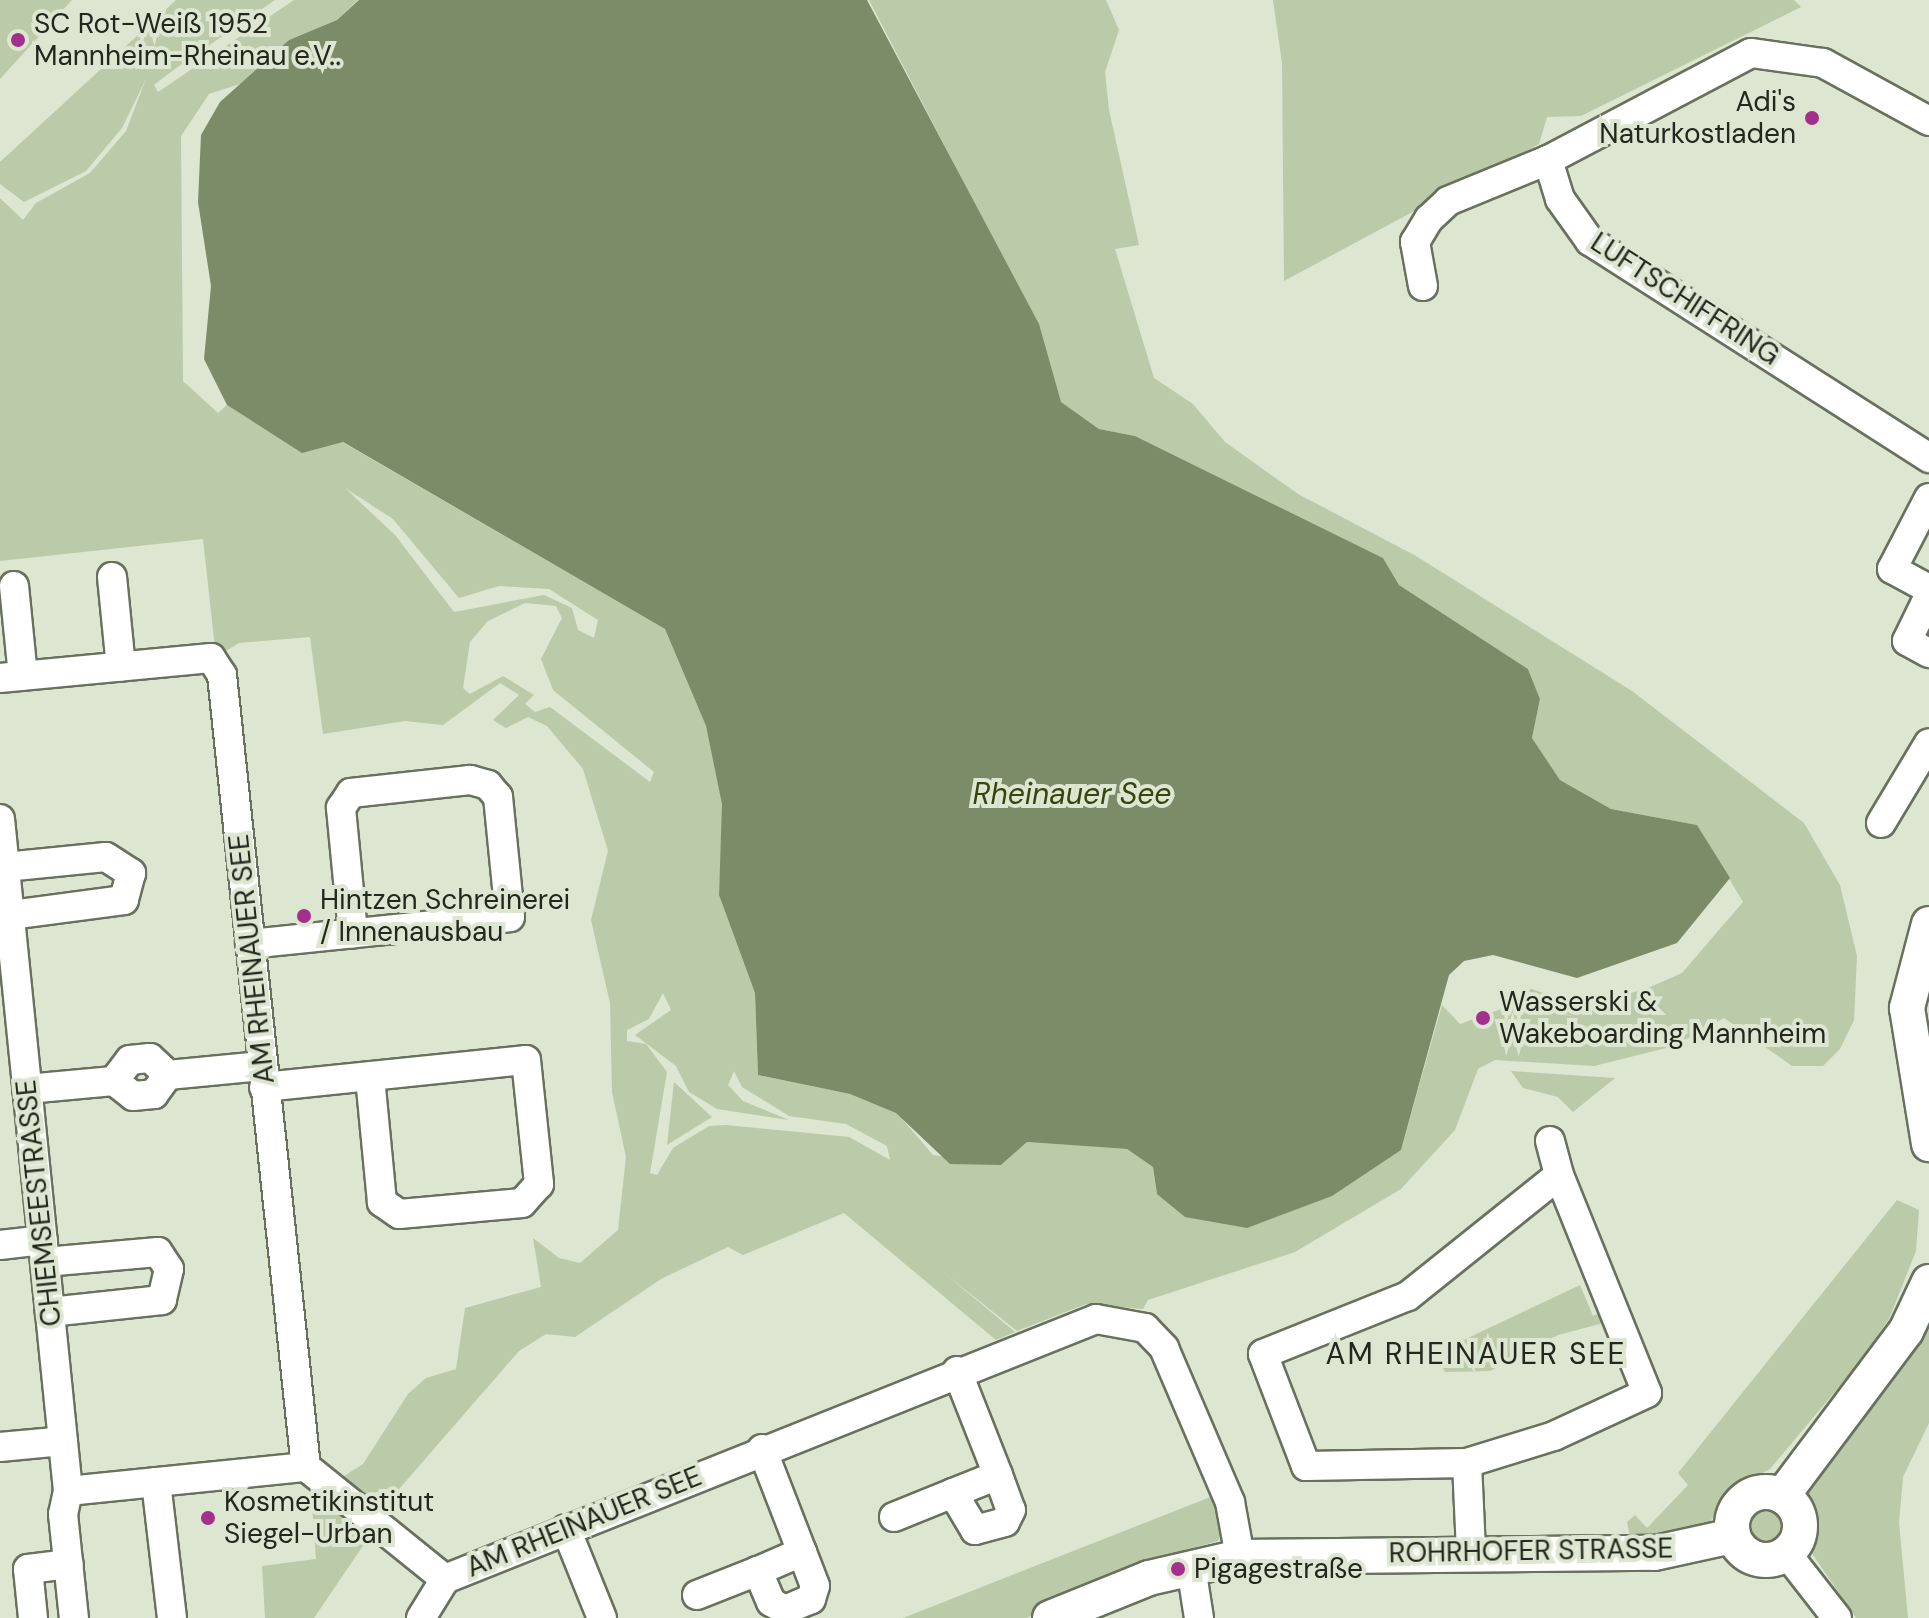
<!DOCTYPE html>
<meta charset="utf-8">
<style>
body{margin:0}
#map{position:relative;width:1929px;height:1618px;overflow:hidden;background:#dce6d0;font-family:"DM Sans",sans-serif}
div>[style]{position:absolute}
.green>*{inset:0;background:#bbcaa9}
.round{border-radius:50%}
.water>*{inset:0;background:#7c8b68}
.roads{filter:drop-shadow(2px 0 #68715d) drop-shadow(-2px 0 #68715d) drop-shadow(0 2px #68715d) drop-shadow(0 -2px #68715d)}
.minor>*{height:28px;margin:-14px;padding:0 14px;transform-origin:14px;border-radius:14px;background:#fff}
.major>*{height:34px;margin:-17px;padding:0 17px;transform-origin:17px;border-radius:17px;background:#fff}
.major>.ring{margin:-17px;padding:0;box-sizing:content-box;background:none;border:34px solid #fff;border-radius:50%}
.dots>*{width:22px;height:22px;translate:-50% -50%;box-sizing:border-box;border:4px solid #dce6d0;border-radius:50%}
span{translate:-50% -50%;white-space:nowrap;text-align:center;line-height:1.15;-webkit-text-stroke:8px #dce6d0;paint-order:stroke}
.poi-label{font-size:28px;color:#23271e}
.left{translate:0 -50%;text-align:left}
.right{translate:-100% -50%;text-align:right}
.street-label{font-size:28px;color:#23271e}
.water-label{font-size:30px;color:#32460d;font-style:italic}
.neighbourhood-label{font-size:30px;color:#23271e;letter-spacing:2px}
</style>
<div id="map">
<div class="green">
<i style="clip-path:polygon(0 0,72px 0,0 79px)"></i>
<i style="clip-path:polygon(evenodd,176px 0,275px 0,172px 71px,154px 85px,158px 92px,294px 0,358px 0,337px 20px,289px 40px,246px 82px,209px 94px,181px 136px,183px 381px,218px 413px,227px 405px,302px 452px,342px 442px,665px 629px,706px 726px,723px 802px,719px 895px,755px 993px,758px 1075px,850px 1094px,897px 1113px,933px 1155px,1001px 1165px,1027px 1142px,1127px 1149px,1153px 1167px,1157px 1194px,1401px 1150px,1442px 1005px,1460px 1024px,1515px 1004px,1575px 1017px,1516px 1000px,1526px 987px,1583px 1007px,1648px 988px,1682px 973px,1743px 902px,1697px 825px,1611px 809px,1560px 780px,1532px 738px,1540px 699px,1528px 669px,1399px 585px,1383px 558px,1135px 436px,1099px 429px,1061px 402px,1006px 264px,869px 0,1106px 0,1119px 30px,1105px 72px,1109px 110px,1139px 245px,1115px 249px,1154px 378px,1193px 404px,1225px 442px,1298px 494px,1416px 556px,1632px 691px,1804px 823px,1840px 885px,1857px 956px,1854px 1020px,1840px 1049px,1823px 1066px,1792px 1066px,1724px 1018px,1674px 1046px,1594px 1066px,1495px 1060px,1478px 1069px,1455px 1130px,1401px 1189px,1295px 1252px,1148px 1300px,1143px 1309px,1086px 1304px,1017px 1331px,943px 1272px,1015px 1332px,996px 1340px,844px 1213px,743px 1255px,728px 1247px,661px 1279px,575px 1337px,546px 1334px,519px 1351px,380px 1511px,341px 1478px,363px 1464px,408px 1394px,426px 1378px,456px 1369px,465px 1308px,541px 1287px,533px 1238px,559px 1258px,580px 1263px,618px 1230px,626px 1157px,612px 1092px,610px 1003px,591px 920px,608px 851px,583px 769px,547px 726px,528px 717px,506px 728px,493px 720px,519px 695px,500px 683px,443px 725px,405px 721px,323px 734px,310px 637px,239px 643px,216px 657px,203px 539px,0 561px,0 198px,23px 220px,36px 203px,90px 173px,126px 131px,146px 79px,122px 128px,86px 171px,24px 202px,0 184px,0 162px,176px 0,345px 488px,393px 519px,459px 598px,499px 586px,549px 589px,598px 620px,594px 638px,578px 630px,572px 608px,544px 595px,454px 612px,395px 535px,345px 488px,176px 0,525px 603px,556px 606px,562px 618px,541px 659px,553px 690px,654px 772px,650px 782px,550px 707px,535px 712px,525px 704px,534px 695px,503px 676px,470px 694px,463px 688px,470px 642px,488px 621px,525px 603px,176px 0,663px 993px,671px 1010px,635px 1035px,676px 1066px,689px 1092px,717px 1109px,789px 1120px,743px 1101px,728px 1085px,734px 1071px,742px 1087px,789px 1116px,846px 1124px,887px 1146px,890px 1160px,849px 1137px,726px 1125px,709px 1126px,673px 1148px,657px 1175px,650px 1173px,667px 1072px,646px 1044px,627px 1041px,627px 1030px,649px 1019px,663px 993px)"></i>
<i style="clip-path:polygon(1273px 0,1794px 0,1801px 7px,1581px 116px,1547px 117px,1539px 144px,1284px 281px,1282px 63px)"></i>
<i style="clip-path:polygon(1511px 1071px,1615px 1078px,1573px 1112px,1558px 1097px,1523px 1088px)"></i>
<i style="clip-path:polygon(674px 1082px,712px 1117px,667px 1145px)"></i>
<i style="clip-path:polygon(1897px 1200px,1919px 1210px,1916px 1251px,1889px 1319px,1860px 1362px,1770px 1469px,1730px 1490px,1708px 1525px,1630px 1537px,1627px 1522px,1635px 1515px,1647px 1528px,1688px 1485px,1678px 1473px)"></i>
<i style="clip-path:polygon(1580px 1285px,1593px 1316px,1607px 1310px,1611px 1321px,1558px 1335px,1490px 1371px,1445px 1372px,1436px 1353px)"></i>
<i style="clip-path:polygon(1929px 1323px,1929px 1423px,1903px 1477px,1899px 1523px,1908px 1618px,1856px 1618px,1807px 1546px,1805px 1490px)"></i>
<i style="clip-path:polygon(311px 1491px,371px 1534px,314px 1618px,265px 1618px,262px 1566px,316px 1559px)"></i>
<i style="clip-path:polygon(1213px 1496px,1224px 1529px,1218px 1541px,1149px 1560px,1150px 1569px,1026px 1618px,903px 1618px)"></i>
<i class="round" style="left:1746px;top:1505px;width:42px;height:42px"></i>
</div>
<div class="water">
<i style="clip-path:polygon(359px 0,867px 0,1039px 324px,1061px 402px,1099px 429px,1135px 436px,1383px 558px,1399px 585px,1528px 669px,1540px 699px,1532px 738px,1560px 780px,1611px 809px,1697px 825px,1730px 878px,1677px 943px,1577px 978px,1493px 955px,1464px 961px,1449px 975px,1401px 1150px,1332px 1196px,1247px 1228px,1185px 1217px,1157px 1194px,1153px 1167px,1127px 1149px,1027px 1142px,1001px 1165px,950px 1164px,896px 1113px,850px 1094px,758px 1075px,755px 993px,719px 895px,722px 804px,706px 726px,665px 629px,343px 442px,302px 453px,227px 405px,204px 359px,211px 286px,198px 202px,201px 135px,220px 102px,289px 40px,337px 20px)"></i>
</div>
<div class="roads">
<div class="minor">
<i style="left:1929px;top:121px;width:121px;rotate:-151.3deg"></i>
<i style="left:1823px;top:63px;width:73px;rotate:-172.1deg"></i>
<i style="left:1751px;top:53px;width:229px;rotate:152.2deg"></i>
<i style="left:1548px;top:160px;width:41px;rotate:72.9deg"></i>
<i style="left:1560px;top:199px;width:52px;rotate:54.5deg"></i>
<i style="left:1590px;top:241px;width:403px;rotate:32.6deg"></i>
<i style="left:1423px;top:286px;width:45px;rotate:-100.3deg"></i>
<i style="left:1415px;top:242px;width:27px;rotate:-59deg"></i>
<i style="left:1429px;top:219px;width:26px;rotate:-43deg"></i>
<i style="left:1448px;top:201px;width:108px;rotate:-22.3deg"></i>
<i style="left:1929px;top:498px;width:80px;rotate:117.5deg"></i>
<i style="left:1892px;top:569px;width:42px;rotate:28.4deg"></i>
<i style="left:112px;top:577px;width:90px;rotate:84.3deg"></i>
<i style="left:14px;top:586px;width:90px;rotate:84.3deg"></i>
<i style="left:1929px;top:596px;width:50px;rotate:116.1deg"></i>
<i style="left:1907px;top:641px;width:25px;rotate:29deg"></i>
<i style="left:0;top:678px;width:212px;rotate:-5.4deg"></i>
<i style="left:211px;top:658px;width:20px;rotate:57deg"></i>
<i style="left:222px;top:675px;width:796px;rotate:83.95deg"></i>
<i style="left:306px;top:1467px;width:179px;rotate:38.9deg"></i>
<i style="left:445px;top:1579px;width:701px;rotate:-21.77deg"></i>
<i style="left:1096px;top:1319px;width:50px;rotate:10.4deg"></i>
<i style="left:1145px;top:1328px;width:28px;rotate:46deg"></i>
<i style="left:1164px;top:1348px;width:168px;rotate:66.8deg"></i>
<i style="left:1230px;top:1502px;width:56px;rotate:79.7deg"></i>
<i style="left:0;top:819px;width:675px;rotate:84.22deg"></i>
<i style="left:68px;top:1491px;width:239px;rotate:-5.8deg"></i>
<i style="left:1881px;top:823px;width:93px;rotate:-59deg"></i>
<i style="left:5px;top:867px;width:101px;rotate:-5.7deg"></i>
<i style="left:106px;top:857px;width:30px;rotate:33deg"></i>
<i style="left:131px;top:873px;width:28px;rotate:105deg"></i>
<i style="left:124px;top:900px;width:115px;rotate:172.5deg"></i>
<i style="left:250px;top:944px;width:261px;rotate:-5.9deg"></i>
<i style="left:510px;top:917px;width:121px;rotate:-95.7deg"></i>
<i style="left:498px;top:797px;width:16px;rotate:-130deg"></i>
<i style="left:488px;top:785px;width:19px;rotate:-164deg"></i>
<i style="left:470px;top:780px;width:120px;rotate:173.8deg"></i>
<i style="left:351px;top:793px;width:18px;rotate:124deg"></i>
<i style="left:341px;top:808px;width:126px;rotate:84.5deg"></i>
<i style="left:114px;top:1081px;width:26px;rotate:-53deg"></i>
<i style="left:130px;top:1060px;width:20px;rotate:-6deg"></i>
<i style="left:150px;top:1058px;width:25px;rotate:43deg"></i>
<i style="left:264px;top:1087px;width:263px;rotate:-5.9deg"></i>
<i style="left:526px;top:1060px;width:125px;rotate:84deg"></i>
<i style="left:539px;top:1184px;width:25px;rotate:132deg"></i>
<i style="left:522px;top:1203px;width:123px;rotate:174.9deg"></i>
<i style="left:399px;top:1214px;width:21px;rotate:-145deg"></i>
<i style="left:382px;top:1202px;width:126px;rotate:-95.5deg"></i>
<i style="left:27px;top:1089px;width:87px;rotate:-5.3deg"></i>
<i style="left:114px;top:1081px;width:24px;rotate:38deg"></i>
<i style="left:133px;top:1096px;width:21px;rotate:-5deg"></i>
<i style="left:154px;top:1094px;width:24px;rotate:-54deg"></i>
<i style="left:168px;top:1075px;width:94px;rotate:-5.5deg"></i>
<i style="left:1550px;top:1141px;width:35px;rotate:75deg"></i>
<i style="left:1559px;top:1175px;width:235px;rotate:68deg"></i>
<i style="left:1647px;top:1393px;width:102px;rotate:155.2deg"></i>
<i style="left:1554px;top:1436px;width:91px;rotate:162.8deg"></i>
<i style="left:1467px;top:1463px;width:161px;rotate:178.9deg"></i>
<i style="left:1306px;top:1466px;width:120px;rotate:-111deg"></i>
<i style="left:1263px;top:1354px;width:156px;rotate:-21.8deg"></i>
<i style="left:1408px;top:1296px;width:193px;rotate:-38.7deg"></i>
<i style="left:0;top:1245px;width:43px;rotate:-6.6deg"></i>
<i style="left:45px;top:1262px;width:113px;rotate:-5.1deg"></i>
<i style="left:158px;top:1252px;width:20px;rotate:57deg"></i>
<i style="left:169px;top:1269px;width:32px;rotate:103deg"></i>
<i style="left:162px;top:1300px;width:113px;rotate:173.9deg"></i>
<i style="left:957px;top:1371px;width:112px;rotate:68.5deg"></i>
<i style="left:998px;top:1475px;width:37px;rotate:70deg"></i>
<i style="left:1011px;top:1510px;width:13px;rotate:117deg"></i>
<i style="left:1005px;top:1522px;width:31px;rotate:165deg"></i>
<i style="left:975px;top:1530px;width:43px;rotate:-120.7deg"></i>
<i style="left:953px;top:1493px;width:48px;rotate:-21.8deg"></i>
<i style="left:0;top:1447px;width:63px;rotate:-5.4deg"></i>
<i style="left:762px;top:1449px;width:110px;rotate:68.8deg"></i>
<i style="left:802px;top:1552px;width:36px;rotate:69deg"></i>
<i style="left:815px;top:1586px;width:14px;rotate:107deg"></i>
<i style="left:811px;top:1599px;width:28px;rotate:157deg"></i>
<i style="left:785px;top:1610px;width:16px;rotate:-150deg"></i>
<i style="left:771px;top:1602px;width:34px;rotate:-113deg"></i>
<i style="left:758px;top:1571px;width:48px;rotate:-23.4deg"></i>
<i style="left:1467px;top:1463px;width:89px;rotate:87.4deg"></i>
<i style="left:156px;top:1482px;width:137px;rotate:83.3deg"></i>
<i style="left:68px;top:1491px;width:24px;rotate:102deg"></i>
<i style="left:63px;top:1514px;width:105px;rotate:84deg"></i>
<i style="left:894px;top:1517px;width:64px;rotate:-22.1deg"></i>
<i style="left:566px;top:1529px;width:96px;rotate:68deg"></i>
<i style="left:1787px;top:1554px;width:81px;rotate:52deg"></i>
<i style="left:1191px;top:1567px;width:52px;rotate:81.1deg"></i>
<i style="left:697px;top:1595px;width:66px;rotate:-21.5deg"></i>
<i style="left:33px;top:1618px;width:49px;rotate:-95.8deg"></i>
<i style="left:28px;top:1569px;width:41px;rotate:-7deg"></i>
<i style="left:421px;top:1618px;width:46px;rotate:-58.4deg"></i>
</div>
<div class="major">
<i style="left:1929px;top:924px;width:87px;rotate:104.7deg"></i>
<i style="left:1907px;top:1008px;width:138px;rotate:80.8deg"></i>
<i class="ring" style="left:1732px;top:1492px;width:34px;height:34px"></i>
<i style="left:1782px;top:1496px;width:206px;rotate:-53.1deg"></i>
<i style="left:1906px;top:1331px;width:54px;rotate:-64.9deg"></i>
<i style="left:1050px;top:1618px;width:107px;rotate:-22deg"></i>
<i style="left:1149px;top:1578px;width:93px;rotate:-13deg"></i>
<i style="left:1240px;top:1557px;width:415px;rotate:-0.6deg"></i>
<i style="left:1655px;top:1553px;width:79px;rotate:-12.4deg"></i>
</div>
</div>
<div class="dots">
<i style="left:18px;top:40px;background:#a3308c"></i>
<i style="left:1812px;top:118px;background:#a3308c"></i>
<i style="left:304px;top:916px;background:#a3308c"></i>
<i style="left:1483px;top:1018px;background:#a3308c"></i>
<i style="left:208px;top:1518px;background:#a3308c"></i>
<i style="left:1178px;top:1569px;background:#a3308c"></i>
</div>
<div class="poi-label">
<span class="left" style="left:34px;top:40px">SC Rot-Weiß 1952<br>Mannheim-Rheinau e.V..</span>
<span class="right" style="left:1796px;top:118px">Adi's<br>Naturkostladen</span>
<span class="left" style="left:320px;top:916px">Hintzen Schreinerei<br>/ Innenausbau</span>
<span class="left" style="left:1499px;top:1018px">Wasserski &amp;<br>Wakeboarding Mannheim</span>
<span class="left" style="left:224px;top:1518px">Kosmetikinstitut<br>Siegel-Urban</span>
<span class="left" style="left:1194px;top:1569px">Pigagestraße</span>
</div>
<div class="street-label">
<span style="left:1685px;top:299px;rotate:33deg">LUFTSCHIFFRING</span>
<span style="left:252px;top:959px;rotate:-96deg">AM RHEINAUER SEE</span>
<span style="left:39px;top:1203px;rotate:-96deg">CHIEMSEESTRASSE</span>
<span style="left:584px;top:1522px;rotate:-22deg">AM RHEINAUER SEE</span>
<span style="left:1531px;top:1551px;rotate:-1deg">ROHRHOFER STRASSE</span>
</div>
<div class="water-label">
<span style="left:1072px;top:794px">Rheinauer See</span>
</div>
<div class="neighbourhood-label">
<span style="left:1476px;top:1354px">AM RHEINAUER SEE</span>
</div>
</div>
